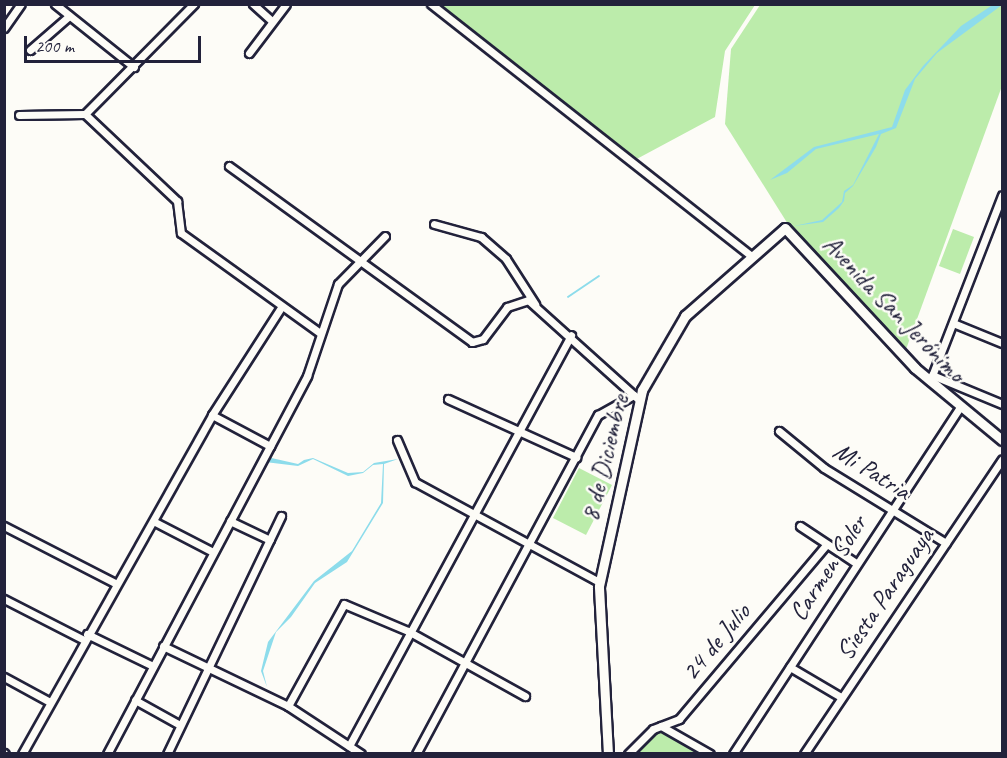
<!DOCTYPE html>
<meta charset="utf-8">
<style>
body{margin:0}
#map{position:relative;width:1007px;height:758px;overflow:hidden;background:#fdfcf7;font-family:Caveat,sans-serif}
div>[style]{position:absolute}
.green>*{inset:0;background:#bcecab}
.water>*{inset:0;background:#8ddceb}
.stream>*{height:1.5px;margin:-0.75px;padding:0 0.75px;transform-origin:0.75px;border-radius:0.75px;background:#8ddceb}
.roads{filter:drop-shadow(2px 0 #22223b) drop-shadow(-2px 0 #22223b) drop-shadow(0 2px #22223b) drop-shadow(0 -2px #22223b)}
.street>*{height:7px;margin:-3.5px;padding:0 3.5px;transform-origin:3.5px;border-radius:3.5px;background:#fdfcf7}
.secondary>*{height:9px;margin:-4.5px;padding:0 4.5px;transform-origin:4.5px;border-radius:4.5px;background:#fdfcf7}
span{translate:-50% -50%;white-space:nowrap;text-align:center;line-height:1.15;-webkit-text-stroke:5px #fdfcf7;paint-order:stroke}
.street-label{font-size:26px;color:#22223b}
.frame{position:absolute;inset:0;border:6px solid #22223b;pointer-events:none}
.scale{position:absolute;left:24px;top:36px;width:177px;height:27px;box-sizing:border-box;border:3px solid #22223b;border-top:0;padding-left:8px;font-size:18px;line-height:21px;white-space:nowrap;color:#22223b;-webkit-text-stroke:4px #fdfcf7;paint-order:stroke}
</style>
<div id="map">
<div class="green">
<i style="clip-path:polygon(435px 5px,755px 5px,725px 51px,715px 117px,633px 161px)"></i>
<i style="clip-path:polygon(760px 5px,1002px 5px,1002px 86px,905px 352px,791px 229px,725px 124px,731px 49px)"></i>
<i style="clip-path:polygon(953px 229px,974px 237px,960px 274px,939px 266px)"></i>
<i style="clip-path:polygon(579px 468px,612px 485px,586px 535px,553px 518px)"></i>
<i style="clip-path:polygon(659px 732px,667px 735px,697px 753px,635px 754px)"></i>
</div>
<div class="water">
<i style="clip-path:polygon(994px 4px,1002px 5px,937px 53px,915px 79px,896px 128px,881px 134px,876px 147px,853px 186px,845px 193px,844px 201px,839px 208px,823px 222px,794px 226px,822px 220px,842px 202px,844px 191px,853px 185px,879px 134px,816px 149px,787px 173px,770px 180px,814px 147px,892px 127px,905px 90px,923px 66px,961px 26px)"></i>
<i style="clip-path:polygon(267px 457px,298px 464px,304px 460px,313px 458px,348px 473px,363px 472px,374px 463px,398px 459px,384px 464px,383px 503px,347px 562px,315px 583px,291px 617px,276px 632px,263px 671px,267px 687px,261px 671px,268px 642px,314px 581px,352px 551px,381px 503px,383px 464px,373px 465px,363px 473px,348px 476px,313px 459px,298px 466px,265px 462px)"></i>
</div>
<div class="stream">
<i style="left:568px;top:297px;width:37px;rotate:-34deg"></i>
</div>
<div class="roads">
<div class="street">
<i style="left:55px;top:4px;width:101px;rotate:38.6deg"></i>
<i style="left:253px;top:4px;width:25px;rotate:42deg"></i>
<i style="left:431px;top:4px;width:407px;rotate:38.2deg"></i>
<i style="left:4px;top:28px;width:29px;rotate:-55deg"></i>
<i style="left:30px;top:50px;width:52px;rotate:-41.1deg"></i>
<i style="left:249px;top:53px;width:61px;rotate:-52.9deg"></i>
<i style="left:85px;top:114px;width:127px;rotate:43.4deg"></i>
<i style="left:177px;top:201px;width:32px;rotate:83deg"></i>
<i style="left:181px;top:233px;width:171px;rotate:35.7deg"></i>
<i style="left:19px;top:115px;width:66px;rotate:-0.9deg"></i>
<i style="left:85px;top:114px;width:155px;rotate:-45.3deg"></i>
<i style="left:229px;top:166px;width:300px;rotate:35.9deg"></i>
<i style="left:472px;top:342px;width:11px;rotate:-15deg"></i>
<i style="left:483px;top:339px;width:40px;rotate:-53deg"></i>
<i style="left:507px;top:307px;width:22px;rotate:-18deg"></i>
<i style="left:528px;top:300px;width:149px;rotate:42deg"></i>
<i style="left:434px;top:224px;width:49px;rotate:15.5deg"></i>
<i style="left:481px;top:237px;width:33px;rotate:41deg"></i>
<i style="left:506px;top:259px;width:54px;rotate:57.2deg"></i>
<i style="left:953px;top:323px;width:53px;rotate:22.2deg"></i>
<i style="left:932px;top:375px;width:76px;rotate:22.5deg"></i>
<i style="left:930px;top:381px;width:199px;rotate:-68.8deg"></i>
<i style="left:448px;top:399px;width:141px;rotate:24.4deg"></i>
<i style="left:212px;top:415px;width:66px;rotate:28.1deg"></i>
<i style="left:779px;top:431px;width:58px;rotate:39.4deg"></i>
<i style="left:824px;top:468px;width:143px;rotate:31.6deg"></i>
<i style="left:397px;top:440px;width:46px;rotate:66.8deg"></i>
<i style="left:415px;top:482px;width:209px;rotate:28.5deg"></i>
<i style="left:230px;top:521px;width:44px;rotate:25.4deg"></i>
<i style="left:155px;top:522px;width:65px;rotate:27.3deg"></i>
<i style="left:4px;top:526px;width:125px;rotate:27.2deg"></i>
<i style="left:800px;top:526px;width:67px;rotate:33.5deg"></i>
<i style="left:4px;top:599px;width:90px;rotate:27.1deg"></i>
<i style="left:87px;top:634px;width:73px;rotate:25.9deg"></i>
<i style="left:163px;top:646px;width:139px;rotate:25.6deg"></i>
<i style="left:288px;top:706px;width:87px;rotate:33.3deg"></i>
<i style="left:790px;top:667px;width:59px;rotate:30.5deg"></i>
<i style="left:4px;top:677px;width:52px;rotate:28.5deg"></i>
<i style="left:135px;top:700px;width:51px;rotate:29.1deg"></i>
<i style="left:288px;top:706px;width:116px;rotate:-61.2deg"></i>
<i style="left:344px;top:604px;width:69px;rotate:22.9deg"></i>
<i style="left:408px;top:631px;width:134px;rotate:29.1deg"></i>
<i style="left:661px;top:726px;width:56px;rotate:29.7deg"></i>
<i style="left:349px;top:746px;width:467px;rotate:-61.6deg"></i>
<i style="left:4px;top:753px;width:1px;rotate:45deg"></i>
<i style="left:22px;top:754px;width:389px;rotate:-60.7deg"></i>
<i style="left:212px;top:415px;width:126px;rotate:-57.3deg"></i>
<i style="left:107px;top:754px;width:428px;rotate:-62.1deg"></i>
<i style="left:307px;top:376px;width:97px;rotate:-71.4deg"></i>
<i style="left:338px;top:284px;width:67px;rotate:-45.6deg"></i>
<i style="left:167px;top:754px;width:264px;rotate:-64.4deg"></i>
<i style="left:416px;top:754px;width:385px;rotate:-61.8deg"></i>
<i style="left:598px;top:415px;width:41px;rotate:-29.1deg"></i>
<i style="left:628px;top:754px;width:35px;rotate:-45deg"></i>
<i style="left:653px;top:729px;width:28px;rotate:-21deg"></i>
<i style="left:679px;top:719px;width:229px;rotate:-49.8deg"></i>
<i style="left:733px;top:754px;width:416px;rotate:-56.8deg"></i>
<i style="left:804px;top:754px;width:355px;rotate:-56.1deg"></i>
</div>
<div class="secondary">
<i style="left:608px;top:754px;width:168px;rotate:-93.1deg"></i>
<i style="left:599px;top:586px;width:201px;rotate:-77.6deg"></i>
<i style="left:642px;top:390px;width:86px;rotate:-59.8deg"></i>
<i style="left:685px;top:316px;width:133px;rotate:-41.3deg"></i>
<i style="left:785px;top:228px;width:191px;rotate:47.1deg"></i>
<i style="left:915px;top:368px;width:113px;rotate:39.6deg"></i>
</div>
</div>
<div class="street-label">
<span style="left:894px;top:309px;rotate:46deg">Avenida San Jerónimo</span>
<span style="left:605px;top:458px;rotate:-76deg">8 de Diciembre</span>
<span style="left:872px;top:471px;rotate:32deg">Mi Patria</span>
<span style="left:828px;top:568px;rotate:-57deg">Carmen Soler</span>
<span style="left:885px;top:594px;rotate:-56deg">Siesta Paraguaya</span>
<span style="left:716px;top:642px;rotate:-50deg">24 de Julio</span>
</div>
<div class="frame"></div>
<div class="scale">200 m</div>
</div>
